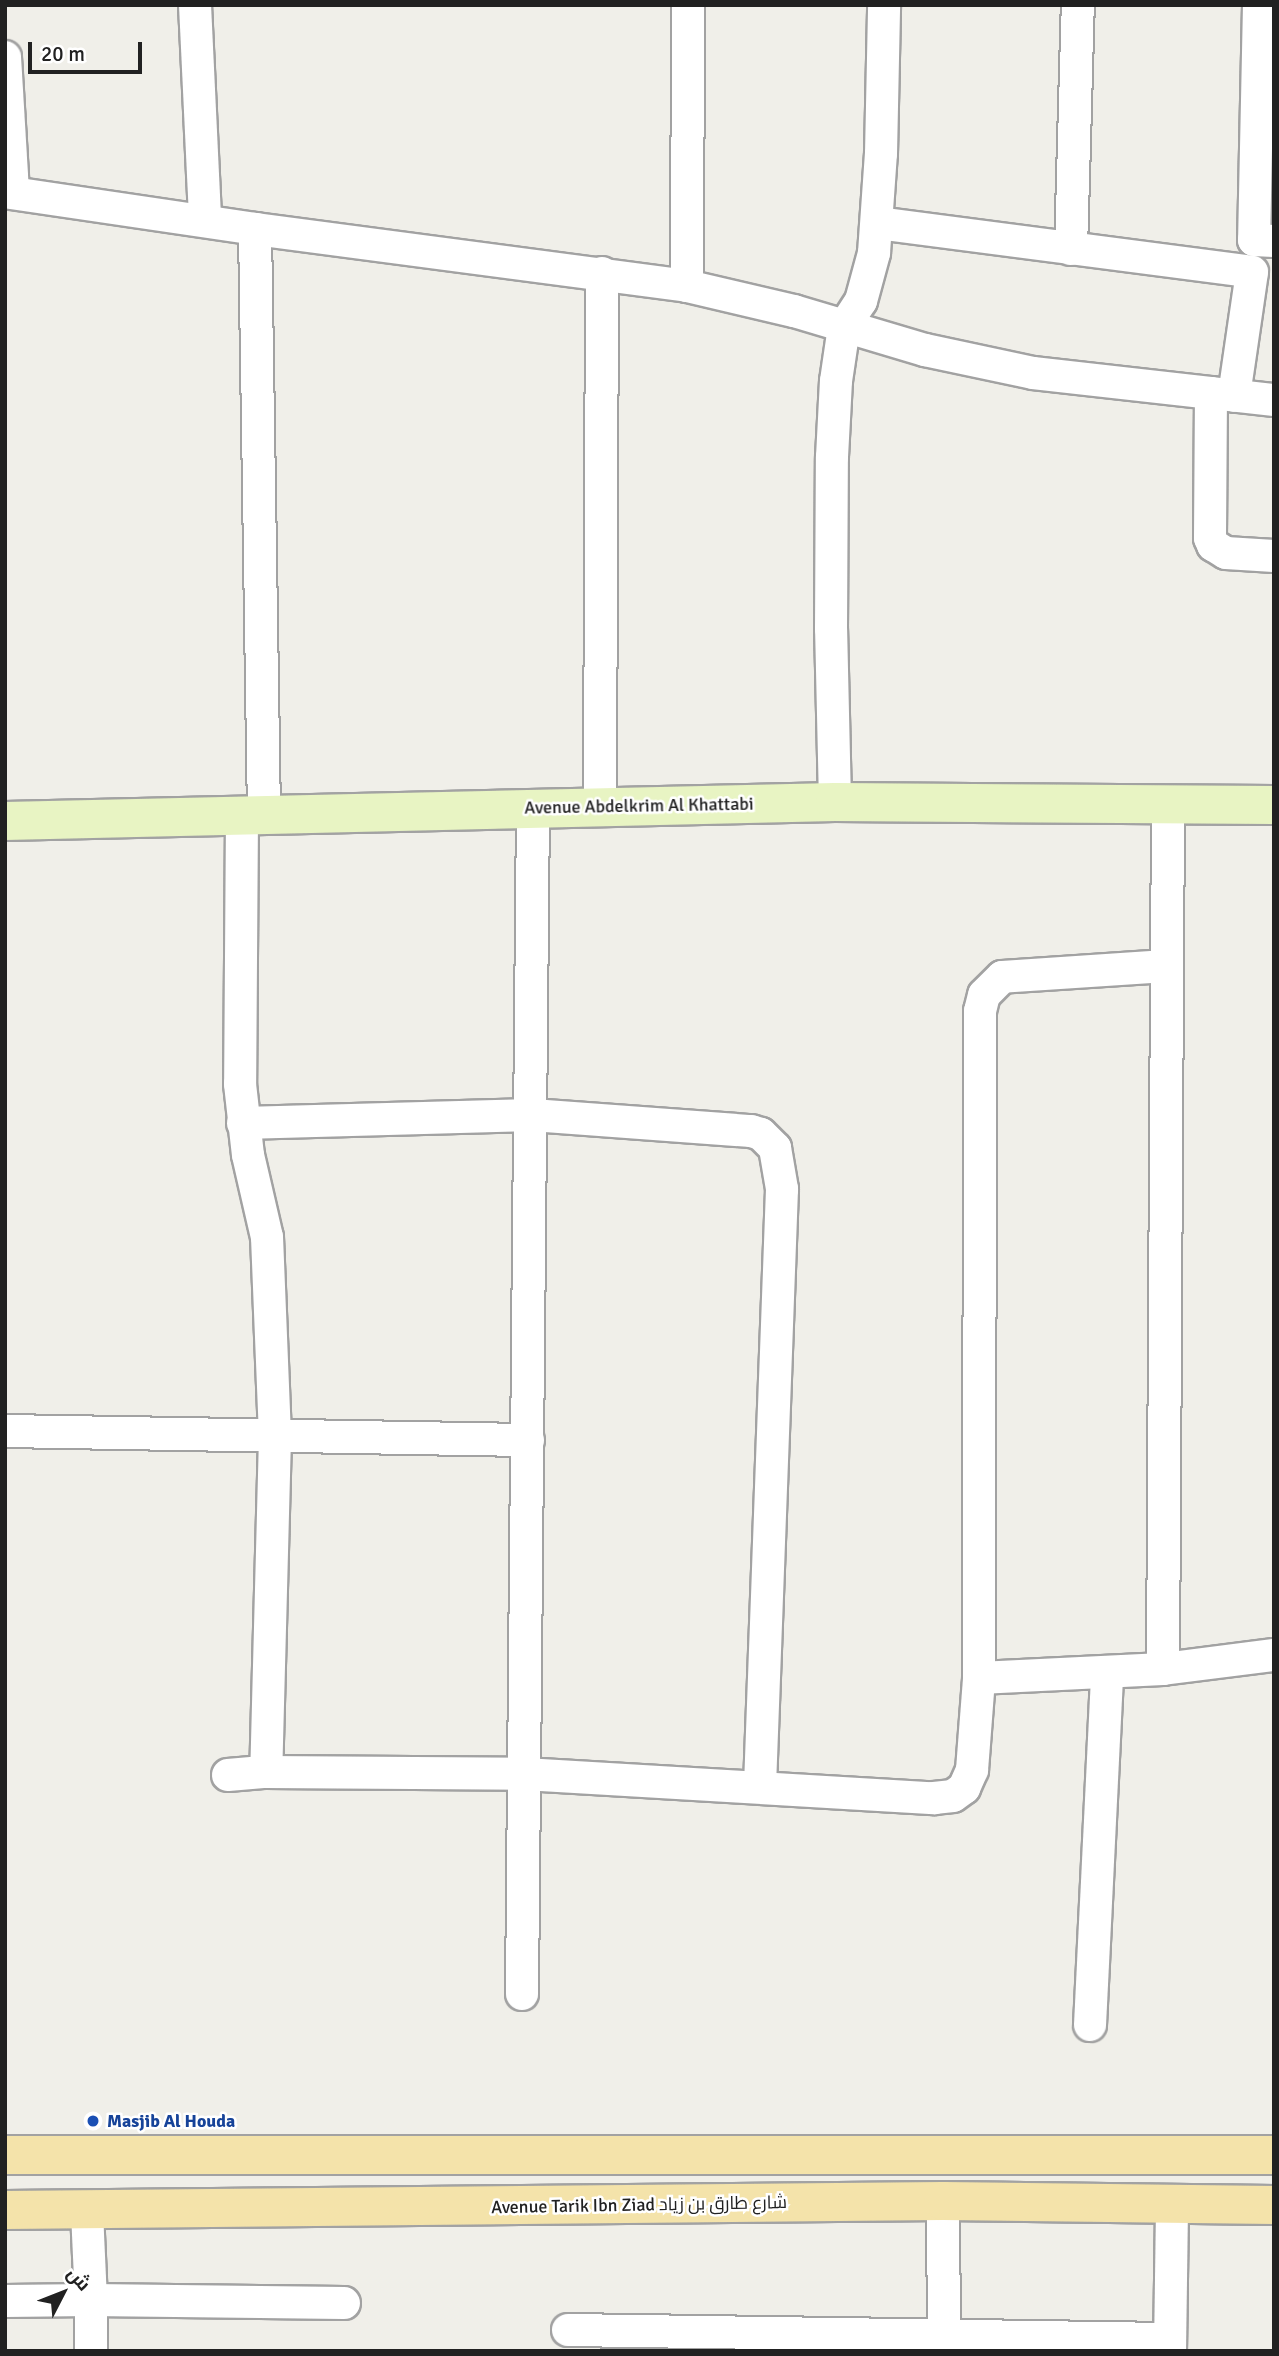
<!DOCTYPE html>
<meta charset="utf-8">
<style>
body{margin:0}
#map{position:relative;width:1279px;height:2356px;overflow:hidden;background:#f0efe9;font-family:Signika,Cairo,sans-serif}
div>[style]{position:absolute}
.roads{filter:drop-shadow(2px 0 #a2a2a2) drop-shadow(-2px 0 #a2a2a2) drop-shadow(0 2px #a2a2a2) drop-shadow(0 -2px #a2a2a2)}
.street>*{height:32px;margin:-16px;padding:0 16px;transform-origin:16px;border-radius:16px;background:#fff}
.secondary>*{height:38px;margin:-19px;padding:0 19px;transform-origin:19px;border-radius:19px;background:#e8f4c3}
.primary>*{height:38px;margin:-19px;padding:0 19px;transform-origin:19px;border-radius:19px;background:#f4e3aa}
.dots>*{width:19px;height:19px;translate:-50% -50%;box-sizing:border-box;border:4px solid #fff;border-radius:50%}
span{translate:-50% -50%;white-space:nowrap;text-align:center;line-height:1.15;-webkit-text-stroke:5px #fff;paint-order:stroke}
.street-label{font-size:18px;color:#212121}
.transit-label{font-size:18px;color:#164399;font-weight:700}
.left{translate:0 -50%;text-align:left}
.frame{position:absolute;inset:0;border:7px solid #212121;pointer-events:none}
.north{position:absolute;left:28px;top:2258px;width:70px;height:70px;-webkit-text-stroke:5px #fff;paint-order:stroke;rotate:48deg;font-size:19px;font-weight:700;line-height:28px;text-align:center;color:#212121}
.north::after{content:'';display:block;margin:auto;width:24px;height:32px;background:#212121;clip-path:polygon(50% 0,100% 100%,50% 72%,0 100%)}
.scale{position:absolute;left:28px;top:42px;width:114px;height:32px;box-sizing:border-box;border:4px solid #212121;border-top:0;padding-left:9px;font-size:21px;line-height:24px;white-space:nowrap;color:#212121;-webkit-text-stroke:5px #fff;paint-order:stroke}
</style>
<div id="map">
<div class="roads">
<div class="street">
<i style="left:195px;top:5px;width:216px;rotate:87.3deg"></i>
<i style="left:1259px;top:5px;width:235px;rotate:91.2deg"></i>
<i style="left:1254px;top:240px;width:20px;rotate:3deg"></i>
<i style="left:5px;top:57px;width:136px;rotate:86.6deg"></i>
<i style="left:5px;top:192px;width:253px;rotate:8.4deg"></i>
<i style="left:255px;top:229px;width:436px;rotate:7.5deg"></i>
<i style="left:687px;top:286px;width:110px;rotate:13.2deg"></i>
<i style="left:794px;top:311px;width:137px;rotate:16.6deg"></i>
<i style="left:925px;top:350px;width:110px;rotate:12deg"></i>
<i style="left:1033px;top:373px;width:243px;rotate:6.4deg"></i>
<i style="left:877px;top:223px;width:378px;rotate:7.4deg"></i>
<i style="left:1252px;top:272px;width:125px;rotate:98.3deg"></i>
<i style="left:255px;top:229px;width:585px;rotate:89.12deg"></i>
<i style="left:1071px;top:249px;width:244px;rotate:-88.4deg"></i>
<i style="left:687px;top:286px;width:281px;rotate:-89.8deg"></i>
<i style="left:1211px;top:393px;width:145px;rotate:90.4deg"></i>
<i style="left:1210px;top:538px;width:8px;rotate:67deg"></i>
<i style="left:1213px;top:545px;width:15px;rotate:32deg"></i>
<i style="left:1226px;top:553px;width:48px;rotate:3.6deg"></i>
<i style="left:835px;top:802px;width:173px;rotate:-91.3deg"></i>
<i style="left:831px;top:629px;width:172px;rotate:-89.7deg"></i>
<i style="left:832px;top:457px;width:76px;rotate:-87deg"></i>
<i style="left:836px;top:381px;width:55px;rotate:-81.6deg"></i>
<i style="left:844px;top:327px;width:31px;rotate:-57deg"></i>
<i style="left:861px;top:301px;width:50px;rotate:-74.8deg"></i>
<i style="left:874px;top:253px;width:99px;rotate:-86deg"></i>
<i style="left:881px;top:154px;width:149px;rotate:-88.8deg"></i>
<i style="left:600px;top:807px;width:534px;rotate:-89.79deg"></i>
<i style="left:242px;top:815px;width:269px;rotate:90.4deg"></i>
<i style="left:240px;top:1084px;width:71px;rotate:83.6deg"></i>
<i style="left:248px;top:1155px;width:84px;rotate:77deg"></i>
<i style="left:267px;top:1237px;width:200px;rotate:87.7deg"></i>
<i style="left:275px;top:1437px;width:335px;rotate:91.5deg"></i>
<i style="left:1166px;top:966px;width:164px;rotate:176.2deg"></i>
<i style="left:1002px;top:977px;width:25px;rotate:135deg"></i>
<i style="left:984px;top:995px;width:16px;rotate:104deg"></i>
<i style="left:980px;top:1011px;width:667px;rotate:90.09deg"></i>
<i style="left:979px;top:1678px;width:184px;rotate:-2.8deg"></i>
<i style="left:1163px;top:1669px;width:112px;rotate:-7.2deg"></i>
<i style="left:243px;top:1123px;width:289px;rotate:-1.6deg"></i>
<i style="left:532px;top:1115px;width:220px;rotate:4.2deg"></i>
<i style="left:751px;top:1131px;width:10px;rotate:17deg"></i>
<i style="left:761px;top:1134px;width:20px;rotate:45deg"></i>
<i style="left:775px;top:1148px;width:42px;rotate:80.3deg"></i>
<i style="left:782px;top:1189px;width:598px;rotate:92.11deg"></i>
<i style="left:5px;top:1431px;width:523px;rotate:0.99deg"></i>
<i style="left:1163px;top:1669px;width:866px;rotate:-89.67deg"></i>
<i style="left:228px;top:1775px;width:38px;rotate:-5deg"></i>
<i style="left:266px;top:1772px;width:258px;rotate:0.4deg"></i>
<i style="left:524px;top:1774px;width:411px;rotate:3.4deg"></i>
<i style="left:934px;top:1798px;width:19px;rotate:-6deg"></i>
<i style="left:953px;top:1796px;width:14px;rotate:-36deg"></i>
<i style="left:964px;top:1788px;width:20px;rotate:-66deg"></i>
<i style="left:972px;top:1770px;width:92px;rotate:-85.6deg"></i>
<i style="left:522px;top:1994px;width:1185px;rotate:-89.47deg"></i>
<i style="left:1090px;top:2025px;width:353px;rotate:-87.2deg"></i>
<i style="left:943px;top:2201px;width:150px;rotate:89.6deg"></i>
<i style="left:87px;top:2212px;width:88px;rotate:87.4deg"></i>
<i style="left:91px;top:2300px;width:253px;rotate:0.7deg"></i>
<i style="left:5px;top:2301px;width:86px;rotate:-0.7deg"></i>
<i style="left:91px;top:2300px;width:51px;rotate:90deg"></i>
<i style="left:568px;top:2330px;width:601px;rotate:0.86deg"></i>
<i style="left:1170px;top:2351px;width:147px;rotate:-89.2deg"></i>
</div>
<div class="secondary">
<i style="left:5px;top:821px;width:830px;rotate:-1.31deg"></i>
<i style="left:835px;top:802px;width:439px;rotate:0.4deg"></i>
</div>
<div class="primary">
<i style="left:5px;top:2155px;width:1269px"></i>
<i style="left:5px;top:2210px;width:938px;rotate:-0.55deg"></i>
<i style="left:943px;top:2201px;width:331px;rotate:0.7deg"></i>
</div>
</div>
<div class="dots">
<i style="left:93px;top:2121px;background:#1a4fb4"></i>
</div>
<div class="street-label">
<span style="left:639px;top:806px;rotate:-1deg">Avenue Abdelkrim Al Khattabi</span>
<span style="left:639px;top:2205px;rotate:-1deg">Avenue Tarik Ibn Ziad شارع طارق بن زياد</span>
</div>
<div class="transit-label">
<span class="left" style="left:107px;top:2121px">Masjib Al Houda</span>
</div>
<div class="frame"></div>
<div class="north">ش</div>
<div class="scale">20 m</div>
</div>
